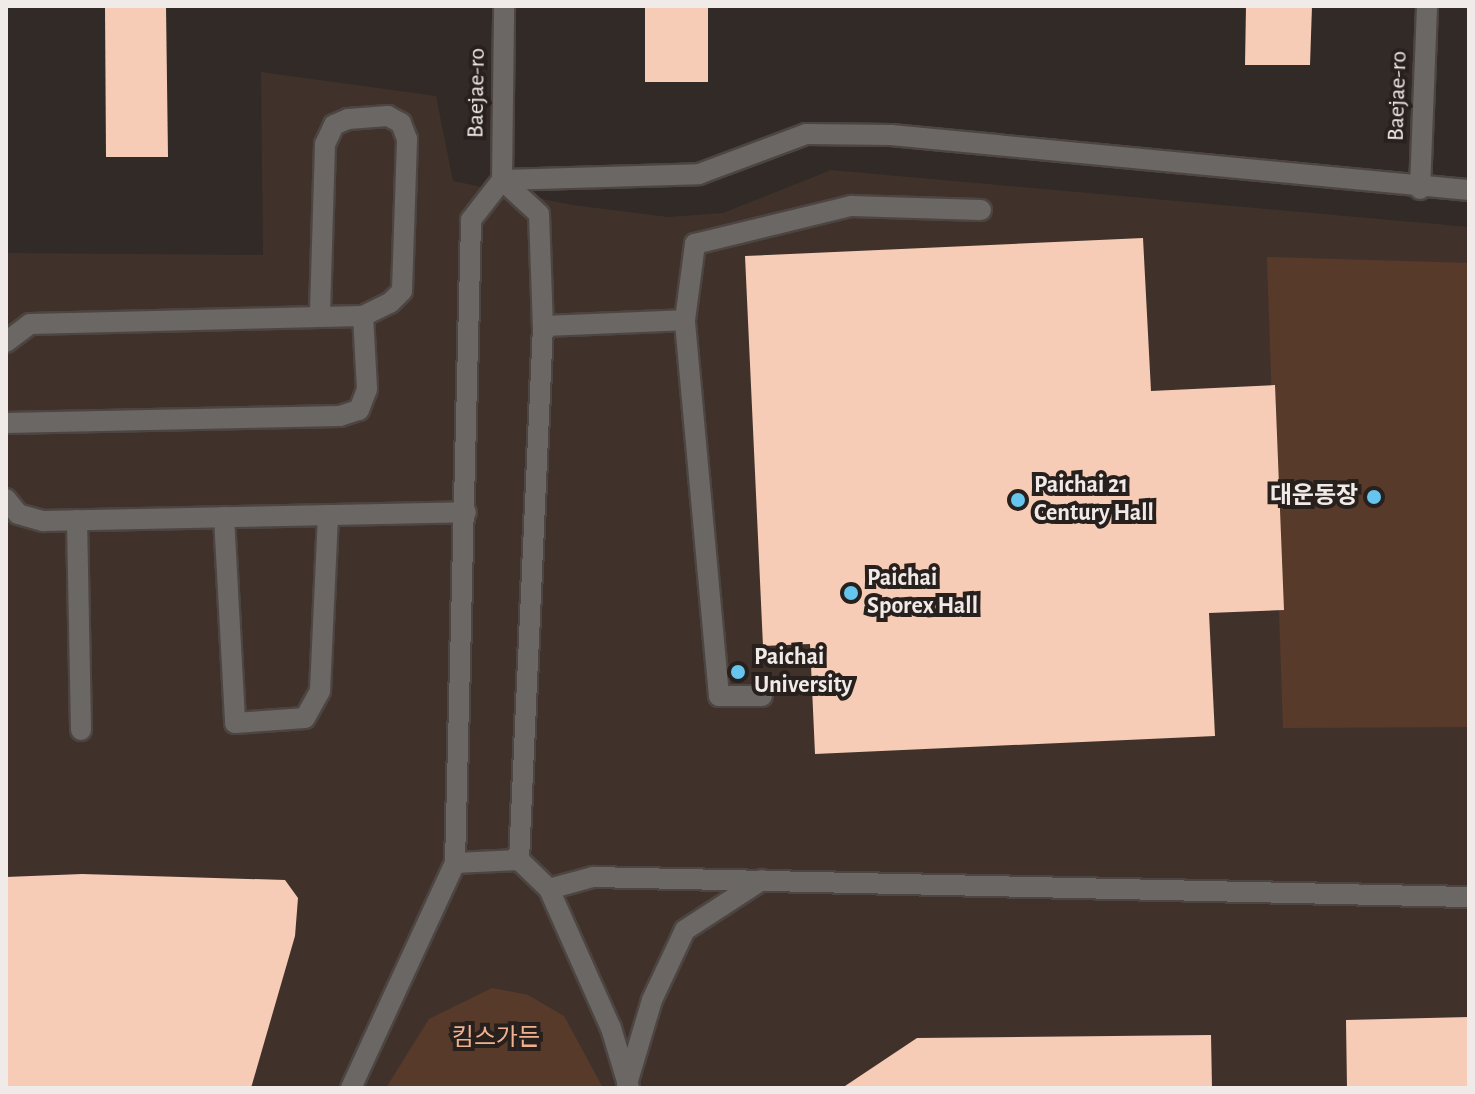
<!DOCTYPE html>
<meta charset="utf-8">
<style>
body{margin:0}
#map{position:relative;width:1475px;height:1094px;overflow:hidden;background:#322a26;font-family:"Alegreya Sans","Noto Sans KR",sans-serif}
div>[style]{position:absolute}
.built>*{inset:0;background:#40322b}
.green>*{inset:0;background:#583a2a}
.building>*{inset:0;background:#f7ccb6}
.roads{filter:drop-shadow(2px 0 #4d4541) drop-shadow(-2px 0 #4d4541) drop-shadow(0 2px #4d4541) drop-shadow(0 -2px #4d4541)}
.minor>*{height:20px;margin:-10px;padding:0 10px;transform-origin:10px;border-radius:10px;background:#6b6765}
.dots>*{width:22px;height:22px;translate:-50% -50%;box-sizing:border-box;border:4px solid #28201d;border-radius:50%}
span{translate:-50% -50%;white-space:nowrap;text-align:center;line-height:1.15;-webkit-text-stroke:8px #28201d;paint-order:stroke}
.street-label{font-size:24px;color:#f0eae8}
.poi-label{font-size:24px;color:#f0eae8;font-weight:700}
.left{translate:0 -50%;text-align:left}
.right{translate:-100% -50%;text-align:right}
.park-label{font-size:24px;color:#f0b190}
.frame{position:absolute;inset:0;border:8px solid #f0eae8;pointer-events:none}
</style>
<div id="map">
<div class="built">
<i style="clip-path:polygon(261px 72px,436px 96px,453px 181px,572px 205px,668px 217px,723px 213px,831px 170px,1469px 227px,1469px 1088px,6px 1088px,6px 253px,263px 255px)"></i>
</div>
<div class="green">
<i style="clip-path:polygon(1267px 257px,1469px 263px,1469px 727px,1283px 728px)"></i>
<i style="clip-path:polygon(492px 988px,528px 995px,564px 1016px,603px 1088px,386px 1088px,429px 1019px)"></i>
</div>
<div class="building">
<i style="clip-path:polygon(166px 6px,168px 157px,106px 157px,105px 7px)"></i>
<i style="clip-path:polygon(645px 6px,708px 6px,708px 82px,645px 82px)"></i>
<i style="clip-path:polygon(1246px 6px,1312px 6px,1310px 65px,1245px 65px)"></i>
<i style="clip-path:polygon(1143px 238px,1151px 391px,1275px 385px,1284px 610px,1209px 613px,1215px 736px,815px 754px,810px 644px,763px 646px,745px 256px)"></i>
<i style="clip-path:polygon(82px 874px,285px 880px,298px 898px,295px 936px,251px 1088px,6px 1088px,6px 877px)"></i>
<i style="clip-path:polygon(1469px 1017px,1469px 1088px,1347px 1088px,1346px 1020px)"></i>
<i style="clip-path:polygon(1211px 1035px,1212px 1088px,842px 1088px,917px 1038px)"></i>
</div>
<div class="roads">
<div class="minor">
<i style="left:502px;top:180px;width:197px;rotate:-1.7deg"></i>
<i style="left:699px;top:174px;width:114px;rotate:-20.5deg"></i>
<i style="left:806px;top:134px;width:85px;rotate:0.7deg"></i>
<i style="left:891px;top:135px;width:581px;rotate:5.44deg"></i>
<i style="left:502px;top:180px;width:50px;rotate:42.6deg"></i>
<i style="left:539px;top:214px;width:112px;rotate:88deg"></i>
<i style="left:543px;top:326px;width:535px;rotate:92.57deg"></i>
<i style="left:502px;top:180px;width:174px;rotate:-89.3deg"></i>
<i style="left:1420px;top:189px;width:183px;rotate:-87.8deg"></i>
<i style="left:543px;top:326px;width:142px;rotate:-2.4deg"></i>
<i style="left:6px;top:342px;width:30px;rotate:-37deg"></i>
<i style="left:30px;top:324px;width:290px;rotate:-1.4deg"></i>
<i style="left:320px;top:317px;width:43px;rotate:-1.3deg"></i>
<i style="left:363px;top:316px;width:30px;rotate:-26deg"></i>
<i style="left:390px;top:303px;width:17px;rotate:-45deg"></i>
<i style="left:402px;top:291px;width:152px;rotate:-88.1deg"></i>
<i style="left:407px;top:139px;width:17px;rotate:-111deg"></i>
<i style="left:401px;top:123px;width:15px;rotate:-152deg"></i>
<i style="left:388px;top:116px;width:40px;rotate:175.7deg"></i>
<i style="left:348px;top:119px;width:15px;rotate:157deg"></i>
<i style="left:334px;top:125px;width:21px;rotate:115deg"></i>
<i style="left:325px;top:144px;width:173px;rotate:91.7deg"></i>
<i style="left:6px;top:423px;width:334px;rotate:-1.2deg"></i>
<i style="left:340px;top:416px;width:20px;rotate:-18deg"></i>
<i style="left:359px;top:410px;width:22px;rotate:-69deg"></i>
<i style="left:367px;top:389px;width:73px;rotate:-93.1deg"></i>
<i style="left:6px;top:499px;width:19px;rotate:51deg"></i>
<i style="left:18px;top:514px;width:26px;rotate:16deg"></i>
<i style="left:43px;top:521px;width:423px;rotate:-1.2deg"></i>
<i style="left:224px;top:517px;width:206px;rotate:86.9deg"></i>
<i style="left:235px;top:723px;width:70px;rotate:-4.1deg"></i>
<i style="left:305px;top:718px;width:31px;rotate:-61deg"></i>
<i style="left:320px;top:691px;width:176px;rotate:-87.4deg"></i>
<i style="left:77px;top:520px;width:210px;rotate:88.9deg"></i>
<i style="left:762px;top:696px;width:43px;rotate:180deg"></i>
<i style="left:719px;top:696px;width:378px;rotate:-95.2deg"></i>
<i style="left:685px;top:320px;width:77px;rotate:-82.5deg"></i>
<i style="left:695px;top:244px;width:161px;rotate:-13.7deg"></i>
<i style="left:851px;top:206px;width:130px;rotate:1.8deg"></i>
<i style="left:455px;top:863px;width:64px;rotate:-2.7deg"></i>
<i style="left:519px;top:860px;width:42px;rotate:44deg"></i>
<i style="left:549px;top:889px;width:152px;rotate:66deg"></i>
<i style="left:611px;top:1028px;width:63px;rotate:73.3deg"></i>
<i style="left:549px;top:889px;width:46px;rotate:-15.3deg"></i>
<i style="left:593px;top:877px;width:876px;rotate:1.31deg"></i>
<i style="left:627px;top:1084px;width:88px;rotate:-73.4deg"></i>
<i style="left:652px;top:1000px;width:77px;rotate:-64.8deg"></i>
<i style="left:685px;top:930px;width:92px;rotate:-33deg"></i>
<i style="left:351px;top:1088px;width:248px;rotate:-65.2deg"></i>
<i style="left:455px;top:863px;width:643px;rotate:-88.57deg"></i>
<i style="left:471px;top:220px;width:51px;rotate:-52.2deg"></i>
</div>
</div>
<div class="dots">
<i style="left:1374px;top:497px;background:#65c5ee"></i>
<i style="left:1018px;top:500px;background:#65c5ee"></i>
<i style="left:851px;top:593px;background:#65c5ee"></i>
<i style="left:738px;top:672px;background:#65c5ee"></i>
</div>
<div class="street-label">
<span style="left:477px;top:93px;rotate:-89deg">Baejae-ro</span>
<span style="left:1398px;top:96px;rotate:-88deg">Baejae-ro</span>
</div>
<div class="poi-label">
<span class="left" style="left:1034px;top:500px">Paichai 21<br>Century Hall</span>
<span class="right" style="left:1358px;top:497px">대운동장</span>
<span class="left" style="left:867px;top:593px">Paichai<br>Sporex Hall</span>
<span class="left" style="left:754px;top:672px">Paichai<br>University</span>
</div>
<div class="park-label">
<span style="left:496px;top:1039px">킴스가든</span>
</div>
<div class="frame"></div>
</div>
